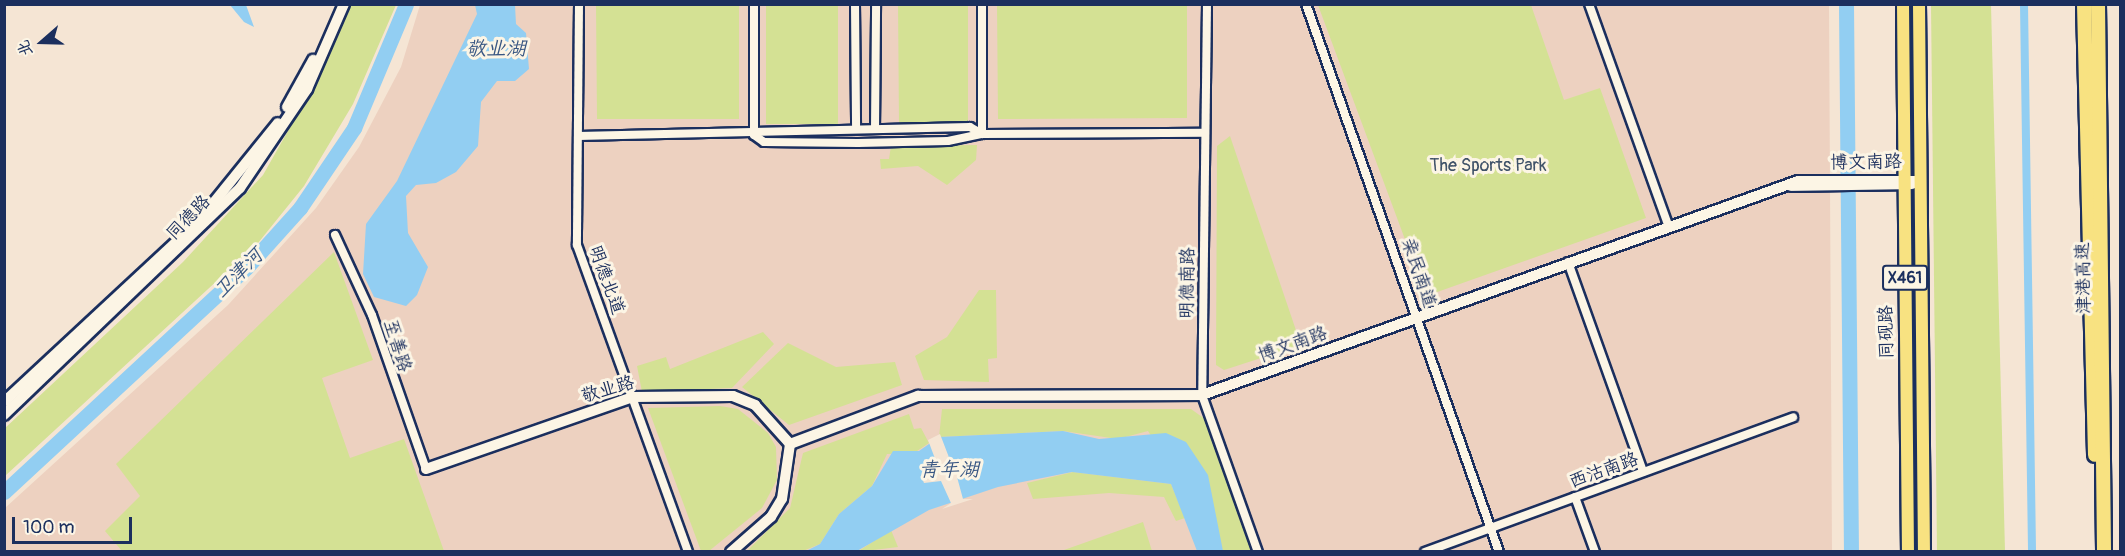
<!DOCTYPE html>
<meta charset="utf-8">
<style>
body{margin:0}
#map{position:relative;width:2125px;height:556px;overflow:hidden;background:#f5e5d4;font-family:Pangolin,"LXGW WenKai TC",sans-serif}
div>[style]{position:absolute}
.built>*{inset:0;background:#edd1c0}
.green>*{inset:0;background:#d4e194}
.water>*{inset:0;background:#92cef2}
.pier>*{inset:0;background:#f5e5d4}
.canal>*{height:8px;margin:-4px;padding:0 4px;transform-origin:4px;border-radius:4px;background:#92cef2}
.river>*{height:15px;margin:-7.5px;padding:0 7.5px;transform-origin:7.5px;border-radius:7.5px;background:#92cef2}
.roads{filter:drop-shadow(2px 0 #1b2f5e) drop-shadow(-2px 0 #1b2f5e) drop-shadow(0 2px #1b2f5e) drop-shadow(0 -2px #1b2f5e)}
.street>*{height:8px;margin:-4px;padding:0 4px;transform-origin:4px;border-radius:4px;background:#fcf5e5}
.secondary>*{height:10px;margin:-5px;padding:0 5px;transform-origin:5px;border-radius:5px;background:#fcf5e5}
.primary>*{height:12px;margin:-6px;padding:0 6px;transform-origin:6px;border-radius:6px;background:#f8e281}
.highway>*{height:14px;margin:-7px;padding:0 7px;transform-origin:7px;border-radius:7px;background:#f8e281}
span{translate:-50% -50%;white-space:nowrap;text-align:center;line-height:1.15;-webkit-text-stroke:6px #fcf5e5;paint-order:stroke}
.shield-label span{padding:2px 4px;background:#fcf5e5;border:2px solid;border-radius:4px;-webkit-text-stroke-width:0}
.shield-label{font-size:16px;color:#1b2f5e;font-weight:700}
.street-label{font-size:18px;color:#1b2f5e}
.park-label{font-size:18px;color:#405369}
.water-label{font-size:20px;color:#395783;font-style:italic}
.frame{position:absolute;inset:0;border:6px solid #1b2f5e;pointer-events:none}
.north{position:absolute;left:12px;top:12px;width:60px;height:60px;-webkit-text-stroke:4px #fcf5e5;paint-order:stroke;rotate:250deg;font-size:16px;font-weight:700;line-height:24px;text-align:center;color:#1b2f5e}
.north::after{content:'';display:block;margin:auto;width:21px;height:27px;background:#1b2f5e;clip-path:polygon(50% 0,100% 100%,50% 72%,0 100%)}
.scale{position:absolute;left:12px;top:517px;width:120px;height:27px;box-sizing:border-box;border:3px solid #1b2f5e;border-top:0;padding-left:8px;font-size:18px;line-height:21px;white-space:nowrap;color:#1b2f5e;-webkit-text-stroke:4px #fcf5e5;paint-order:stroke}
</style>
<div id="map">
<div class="built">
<i style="clip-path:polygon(420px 5px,1829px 5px,1832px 551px,5px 552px,5px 508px,228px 305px,316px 208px,359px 147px,401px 67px)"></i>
</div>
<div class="green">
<i style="clip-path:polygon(349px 5px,396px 5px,353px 104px,304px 186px,258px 243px,5px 476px,4px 429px,183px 262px,263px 175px,310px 92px)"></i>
<i style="clip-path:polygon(596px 5px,739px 5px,739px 119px,597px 119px)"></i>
<i style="clip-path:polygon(766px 5px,838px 5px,838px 124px,766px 124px)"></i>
<i style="clip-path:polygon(898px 5px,968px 5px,968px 123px,899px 124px)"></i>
<i style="clip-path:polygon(997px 5px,1187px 5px,1187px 118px,998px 119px)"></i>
<i style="clip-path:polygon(1318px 5px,1531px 5px,1564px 100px,1600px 88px,1646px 218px,1426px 296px)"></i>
<i style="clip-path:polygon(1931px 5px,1991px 5px,2005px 551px,1937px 551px)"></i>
<i style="clip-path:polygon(1230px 136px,1301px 345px,1224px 370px,1216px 365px,1217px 146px)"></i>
<i style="clip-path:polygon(977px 145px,976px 160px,947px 185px,918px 166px,881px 169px,880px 159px,889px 159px,891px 146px)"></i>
<i style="clip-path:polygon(334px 252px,373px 360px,322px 378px,350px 458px,404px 439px,444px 551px,122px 551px,105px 531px,140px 496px,116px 464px)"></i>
<i style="clip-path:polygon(979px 290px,996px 290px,997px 358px,988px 359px,989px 382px,924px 380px,915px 356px,947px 337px)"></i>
<i style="clip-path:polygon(763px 332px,774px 344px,732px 388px,642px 392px,637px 366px,666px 357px,670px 369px)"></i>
<i style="clip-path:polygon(788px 343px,836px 367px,895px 362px,902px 385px,789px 425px,742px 387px)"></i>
<i style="clip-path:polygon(720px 406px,738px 409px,768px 433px,776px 447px,777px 480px,762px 508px,709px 551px,701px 551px,648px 408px)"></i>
<i style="clip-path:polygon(942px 409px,1191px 409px,1205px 419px,1253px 551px,1223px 551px,1148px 431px,1118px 439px,1063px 431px,939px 437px)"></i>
<i style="clip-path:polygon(909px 414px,914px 429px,921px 428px,929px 443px,914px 453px,887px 454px,872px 486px,839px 514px,820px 544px,803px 551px,746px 552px,790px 508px,803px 453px)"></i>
<i style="clip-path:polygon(1073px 472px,1171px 484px,1185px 518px,1176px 521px,1164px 497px,1109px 493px,1033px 499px,1027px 483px)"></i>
<i style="clip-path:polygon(1143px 522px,1152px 551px,1061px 551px,1064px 550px)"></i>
<i style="clip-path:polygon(891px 530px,898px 547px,857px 552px)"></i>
</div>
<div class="water">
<i style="clip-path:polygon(230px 5px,246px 5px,254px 27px,244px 22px)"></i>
<i style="clip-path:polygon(475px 5px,515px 5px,516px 24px,526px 33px,529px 69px,515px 81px,497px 81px,481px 102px,478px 146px,456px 172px,436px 183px,416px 185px,406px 196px,408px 233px,428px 267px,417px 295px,406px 306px,374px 297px,363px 274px,366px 224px,397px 181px,477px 14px)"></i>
<i style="clip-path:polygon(1063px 431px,1099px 439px,1166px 433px,1186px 442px,1208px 475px,1223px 551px,1197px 551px,1171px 484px,1072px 472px,998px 487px,929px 510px,857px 551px,804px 552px,820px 544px,839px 514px,872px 486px,893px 451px,919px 451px,939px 437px)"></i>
</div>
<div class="pier">
<i style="clip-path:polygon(940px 434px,950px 460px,969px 458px,971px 465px,957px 477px,963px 499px,973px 499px,942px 509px,951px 503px,941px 481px,924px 483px,921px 476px,937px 464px,928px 440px)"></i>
</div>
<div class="canal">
<i style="left:2024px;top:4px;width:548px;rotate:89.16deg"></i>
</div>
<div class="river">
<i style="left:1846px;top:4px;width:548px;rotate:89.48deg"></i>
<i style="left:4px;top:492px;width:330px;rotate:-42.8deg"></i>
<i style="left:246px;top:268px;width:81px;rotate:-48deg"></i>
<i style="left:300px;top:208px;width:97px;rotate:-56deg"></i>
<i style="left:354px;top:128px;width:134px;rotate:-67.2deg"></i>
</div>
<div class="roads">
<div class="street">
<i style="left:579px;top:4px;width:241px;rotate:90.5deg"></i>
<i style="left:577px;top:245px;width:326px;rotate:70.1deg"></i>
<i style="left:754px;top:4px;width:131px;rotate:90deg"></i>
<i style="left:855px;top:4px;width:125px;rotate:89.5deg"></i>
<i style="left:1207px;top:4px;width:391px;rotate:90.7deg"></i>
<i style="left:1202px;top:395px;width:167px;rotate:70.4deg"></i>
<i style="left:1306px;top:4px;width:581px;rotate:70.6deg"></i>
<i style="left:1589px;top:4px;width:235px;rotate:70.3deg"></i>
<i style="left:875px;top:129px;width:125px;rotate:-89.5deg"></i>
<i style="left:982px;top:134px;width:130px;rotate:-90deg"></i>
<i style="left:754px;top:135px;width:12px;rotate:35deg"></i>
<i style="left:764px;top:142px;width:94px;rotate:0.6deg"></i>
<i style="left:858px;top:143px;width:90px;rotate:-1.3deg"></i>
<i style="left:948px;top:141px;width:35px;rotate:-12deg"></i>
<i style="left:982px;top:134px;width:223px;rotate:-0.3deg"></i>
<i style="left:578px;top:136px;width:392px;rotate:-1.3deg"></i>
<i style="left:970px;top:127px;width:14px;rotate:30deg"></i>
<i style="left:335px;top:235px;width:88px;rotate:65.2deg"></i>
<i style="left:372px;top:315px;width:163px;rotate:70.7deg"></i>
<i style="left:1568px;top:262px;width:223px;rotate:70.3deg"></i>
<i style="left:1575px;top:497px;width:59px;rotate:70deg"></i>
<i style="left:1425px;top:552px;width:392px;rotate:-20.1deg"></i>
</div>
<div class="secondary">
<i style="left:287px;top:107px;width:54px;rotate:-61deg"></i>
<i style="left:1791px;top:186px;width:121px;rotate:-0.9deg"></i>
<i style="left:4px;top:402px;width:265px;rotate:-42.9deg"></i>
<i style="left:198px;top:222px;width:127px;rotate:-51.1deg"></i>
<i style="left:4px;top:415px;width:327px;rotate:-43.9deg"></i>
<i style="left:240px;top:188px;width:120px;rotate:-55.9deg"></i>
<i style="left:307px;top:89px;width:93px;rotate:-66.5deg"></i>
<i style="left:790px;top:444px;width:137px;rotate:-20.6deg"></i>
<i style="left:918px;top:396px;width:284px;rotate:-0.2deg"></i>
<i style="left:1202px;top:395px;width:633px;rotate:-19.75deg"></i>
<i style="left:1798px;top:181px;width:122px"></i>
<i style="left:426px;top:469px;width:219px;rotate:-19.2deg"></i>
<i style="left:633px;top:397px;width:100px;rotate:-0.6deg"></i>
<i style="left:733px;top:396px;width:24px;rotate:22deg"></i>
<i style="left:755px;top:405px;width:52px;rotate:48.1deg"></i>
<i style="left:731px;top:552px;width:53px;rotate:-41.2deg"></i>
<i style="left:771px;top:517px;width:21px;rotate:-59deg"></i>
<i style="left:782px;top:499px;width:56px;rotate:-81.7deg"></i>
</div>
<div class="primary">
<i style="left:1903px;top:4px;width:548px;rotate:89.48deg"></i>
<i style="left:1919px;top:4px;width:548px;rotate:89.48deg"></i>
</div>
<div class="highway">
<i style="left:2084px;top:4px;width:451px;rotate:88.6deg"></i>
<i style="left:2098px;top:4px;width:548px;rotate:89.37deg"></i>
</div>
</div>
<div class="shield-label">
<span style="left:1905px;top:278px">X461</span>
</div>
<div class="street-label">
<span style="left:1866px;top:163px;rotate:-1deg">博文南路</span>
<span style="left:189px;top:218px;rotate:-46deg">同德路</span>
<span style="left:1418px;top:273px;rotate:71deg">亲民南道</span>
<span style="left:2084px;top:278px;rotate:-91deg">津港高速</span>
<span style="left:606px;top:280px;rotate:70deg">明德北道</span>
<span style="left:1188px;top:283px;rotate:-89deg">明德南路</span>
<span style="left:1887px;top:332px;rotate:-91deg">同砚路</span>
<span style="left:1293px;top:345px;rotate:-20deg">博文南路</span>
<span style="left:397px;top:346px;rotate:73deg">至善路</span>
<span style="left:608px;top:390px;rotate:-16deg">敬业路</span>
<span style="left:1604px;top:471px;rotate:-20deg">西沽南路</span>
</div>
<div class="park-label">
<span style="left:1488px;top:166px">The Sports Park</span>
</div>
<div class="water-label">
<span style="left:496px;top:48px">敬业湖</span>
<span style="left:238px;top:273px;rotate:-45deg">卫津河</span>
<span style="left:949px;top:469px">青年湖</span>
</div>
<div class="frame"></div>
<div class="north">北</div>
<div class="scale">100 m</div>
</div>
